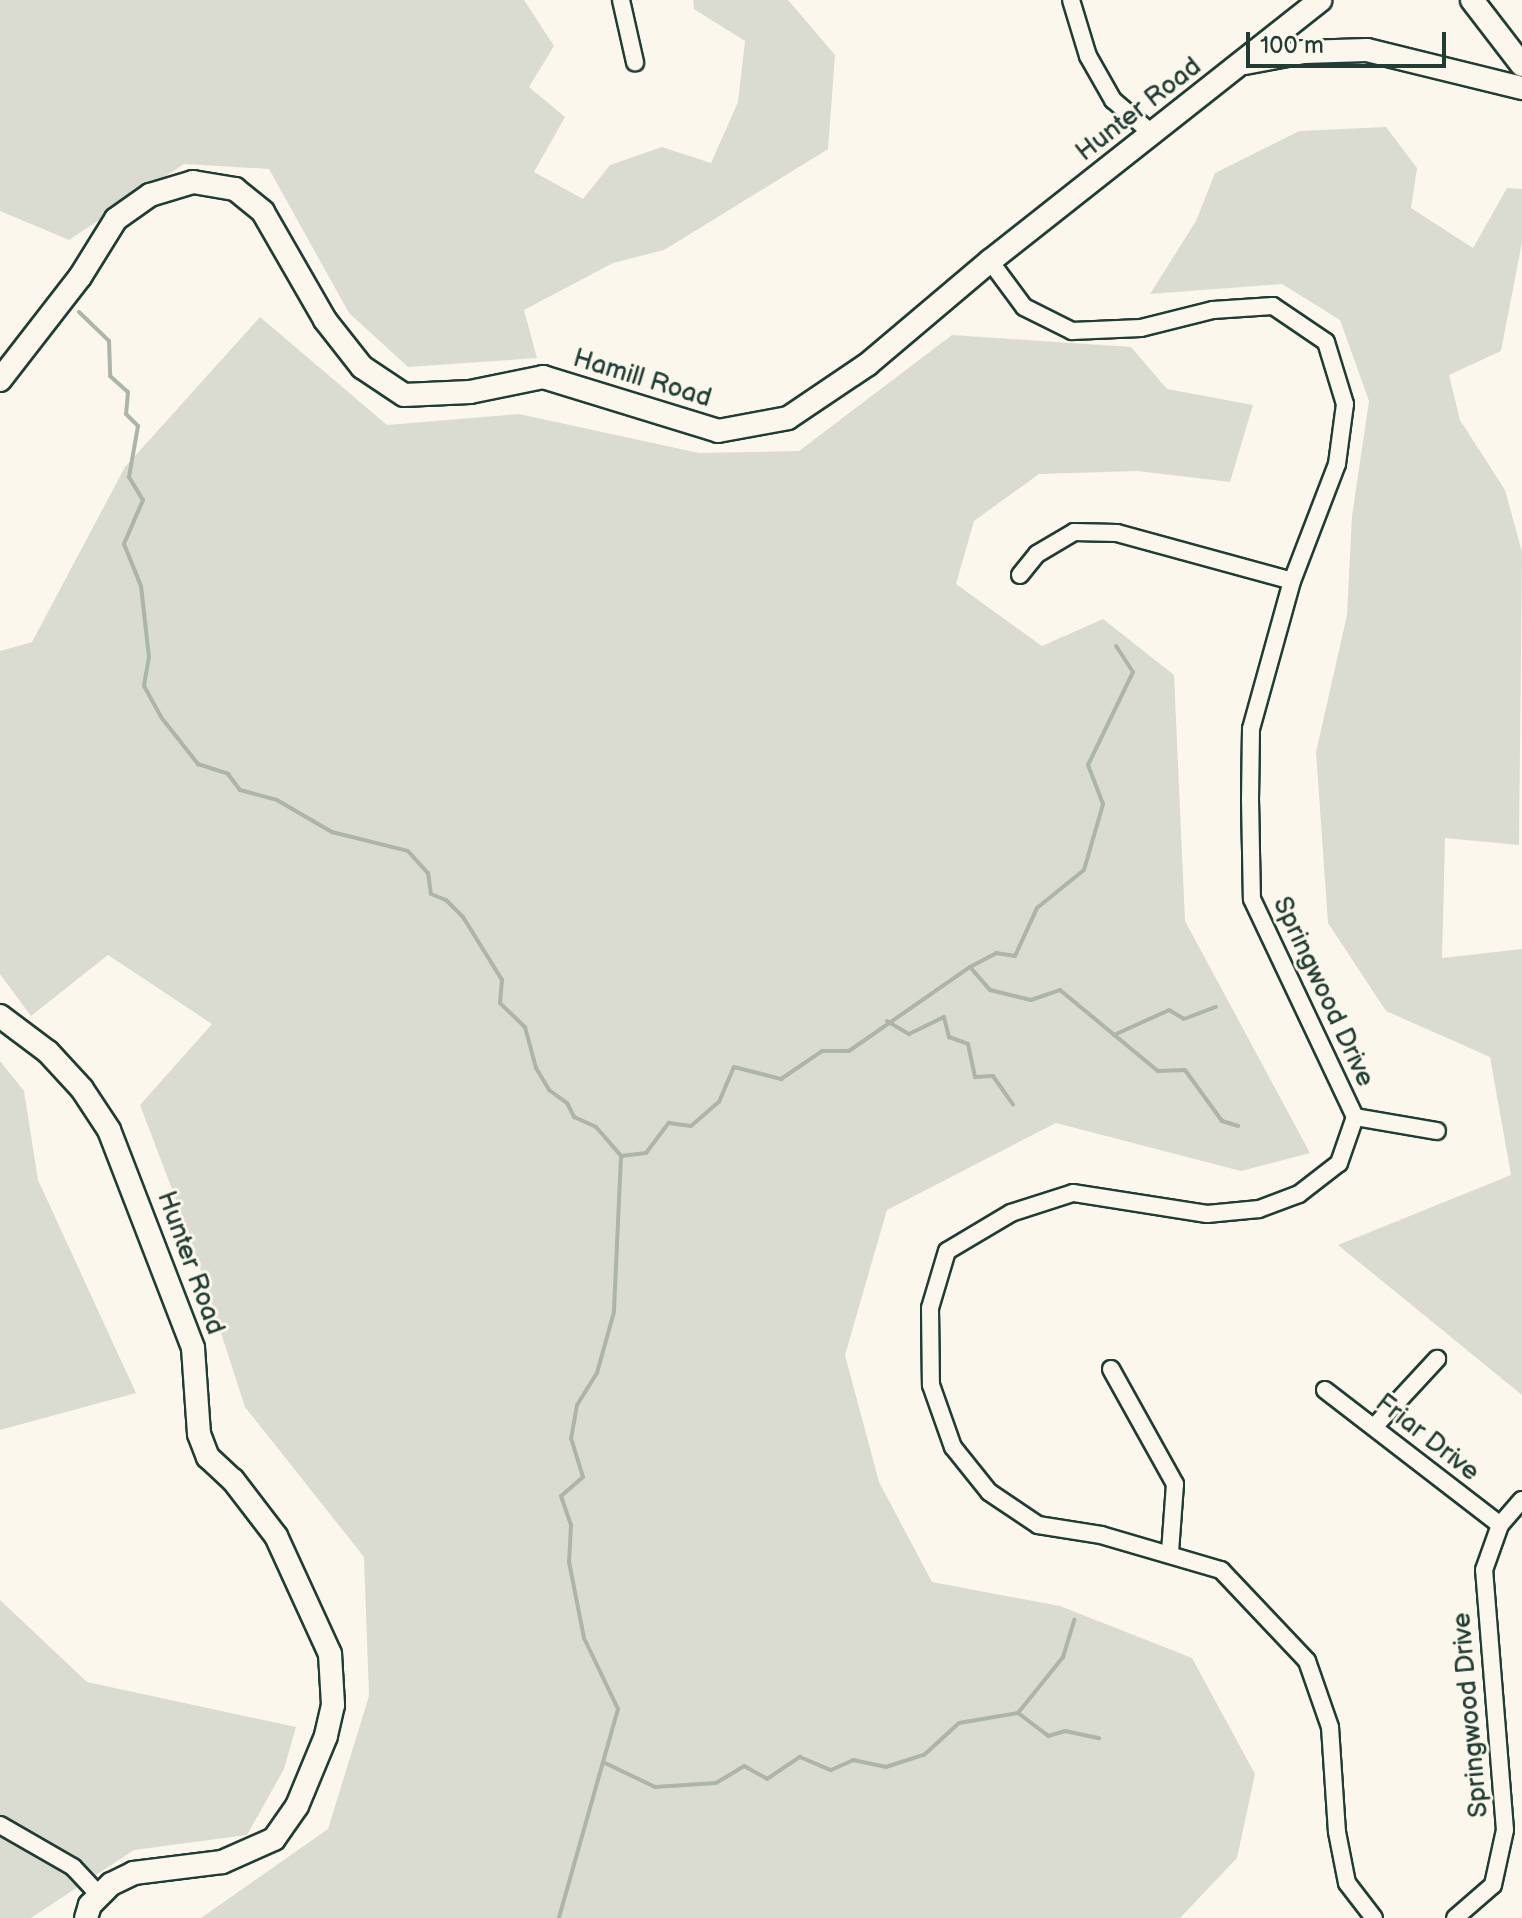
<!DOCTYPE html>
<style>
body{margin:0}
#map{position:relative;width:1522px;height:1918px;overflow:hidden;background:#fbf7ec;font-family:"Balsamiq Sans",sans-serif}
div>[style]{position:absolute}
.green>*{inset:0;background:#dbdcd1}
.stream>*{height:4px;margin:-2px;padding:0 2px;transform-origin:2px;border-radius:2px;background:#adb4aa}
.roads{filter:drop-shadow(2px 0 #1f3d34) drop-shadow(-2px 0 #1f3d34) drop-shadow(0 2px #1f3d34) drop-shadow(0 -2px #1f3d34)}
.street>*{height:16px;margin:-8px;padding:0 8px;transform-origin:8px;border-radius:8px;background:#fbf7ec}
.secondary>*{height:22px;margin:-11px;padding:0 11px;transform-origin:11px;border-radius:11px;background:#fbf7ec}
span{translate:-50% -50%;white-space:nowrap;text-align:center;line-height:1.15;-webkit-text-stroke:6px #fbf7ec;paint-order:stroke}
.street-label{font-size:26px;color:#1f3d34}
.scale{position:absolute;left:1246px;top:32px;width:200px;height:36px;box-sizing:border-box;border:4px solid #1f3d34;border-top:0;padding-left:10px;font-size:24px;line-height:28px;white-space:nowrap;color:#1f3d34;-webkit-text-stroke:6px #fbf7ec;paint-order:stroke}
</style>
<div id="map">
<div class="green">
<i style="clip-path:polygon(0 0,524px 0,554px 46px,529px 87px,565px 117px,534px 172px,583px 199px,610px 165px,662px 147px,711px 163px,738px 102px,745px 41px,694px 9px,693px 0,788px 0,835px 55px,828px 149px,664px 250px,613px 263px,524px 310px,537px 358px,408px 367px,349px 313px,269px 169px,184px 164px,69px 240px,0 211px)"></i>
<i style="clip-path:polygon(1386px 127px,1417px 168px,1411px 208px,1473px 248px,1507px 188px,1522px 189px,1522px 242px,1501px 351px,1449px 375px,1460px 420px,1505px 490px,1522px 552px,1519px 845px,1445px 838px,1442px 958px,1522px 949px,1522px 1395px,1338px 1245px,1511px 1175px,1490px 1057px,1386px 1011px,1328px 923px,1316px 752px,1347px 615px,1352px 516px,1369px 401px,1340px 320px,1282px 284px,1150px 294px,1196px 221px,1215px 173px,1299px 131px)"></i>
<i style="clip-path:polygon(260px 317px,387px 425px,519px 414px,699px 453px,799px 451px,952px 335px,1131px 347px,1167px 389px,1253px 405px,1230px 482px,1137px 471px,1039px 474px,974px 521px,956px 584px,1042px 646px,1103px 619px,1174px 675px,1185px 921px,1310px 1153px,1241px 1171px,1056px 1123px,887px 1210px,845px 1355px,879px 1482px,932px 1582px,1060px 1606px,1192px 1658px,1255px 1774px,1237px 1858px,1180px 1918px,201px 1918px,328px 1829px,369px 1696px,364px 1557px,245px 1407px,189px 1234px,140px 1105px,212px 1024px,108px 955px,31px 1016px,0 974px,0 651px,32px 642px,125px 467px)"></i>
<i style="clip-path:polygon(0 1061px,24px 1091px,38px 1180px,136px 1393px,0 1430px)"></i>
<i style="clip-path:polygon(0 1600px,87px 1682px,296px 1727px,284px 1769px,247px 1835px,134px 1850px,31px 1918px,0 1918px)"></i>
</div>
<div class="stream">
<i style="left:79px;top:312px;width:42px;rotate:44deg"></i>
<i style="left:109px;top:341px;width:35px;rotate:88deg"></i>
<i style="left:110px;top:376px;width:24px;rotate:42deg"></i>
<i style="left:128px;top:392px;width:22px;rotate:95deg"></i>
<i style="left:126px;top:414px;width:17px;rotate:45deg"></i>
<i style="left:138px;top:426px;width:52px;rotate:100deg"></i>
<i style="left:129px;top:477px;width:27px;rotate:59deg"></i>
<i style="left:143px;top:500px;width:48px;rotate:113.4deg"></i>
<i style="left:124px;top:544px;width:45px;rotate:68deg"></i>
<i style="left:141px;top:586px;width:71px;rotate:83.6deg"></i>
<i style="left:149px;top:657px;width:29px;rotate:100deg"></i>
<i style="left:144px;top:686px;width:35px;rotate:61deg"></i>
<i style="left:161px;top:717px;width:60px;rotate:51.8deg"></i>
<i style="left:198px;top:764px;width:32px;rotate:18deg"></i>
<i style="left:228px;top:774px;width:20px;rotate:53deg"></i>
<i style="left:240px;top:790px;width:38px;rotate:15deg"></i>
<i style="left:277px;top:800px;width:64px;rotate:30.2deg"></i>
<i style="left:332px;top:832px;width:78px;rotate:14deg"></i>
<i style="left:408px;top:851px;width:30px;rotate:48deg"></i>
<i style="left:428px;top:873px;width:21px;rotate:82deg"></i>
<i style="left:431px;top:894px;width:16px;rotate:22deg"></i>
<i style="left:446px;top:900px;width:24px;rotate:45deg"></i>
<i style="left:463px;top:917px;width:74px;rotate:58.2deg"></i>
<i style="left:502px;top:980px;width:23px;rotate:95deg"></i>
<i style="left:500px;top:1003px;width:35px;rotate:44deg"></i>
<i style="left:525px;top:1027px;width:42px;rotate:75deg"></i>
<i style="left:536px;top:1068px;width:26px;rotate:59deg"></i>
<i style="left:549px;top:1090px;width:22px;rotate:36deg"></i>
<i style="left:567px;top:1103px;width:16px;rotate:63deg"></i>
<i style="left:574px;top:1117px;width:24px;rotate:24deg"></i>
<i style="left:596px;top:1127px;width:38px;rotate:49deg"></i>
<i style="left:621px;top:1156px;width:156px;rotate:92.6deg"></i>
<i style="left:614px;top:1312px;width:63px;rotate:105.6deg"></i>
<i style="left:597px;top:1373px;width:38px;rotate:122deg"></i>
<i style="left:577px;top:1405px;width:34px;rotate:100deg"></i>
<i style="left:571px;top:1438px;width:41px;rotate:72.9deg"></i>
<i style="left:583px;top:1477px;width:29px;rotate:139deg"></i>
<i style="left:561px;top:1496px;width:31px;rotate:71deg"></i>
<i style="left:571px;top:1525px;width:37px;rotate:93deg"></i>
<i style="left:569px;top:1562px;width:77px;rotate:78.8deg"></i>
<i style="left:584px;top:1638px;width:79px;rotate:64.4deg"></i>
<i style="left:618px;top:1709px;width:217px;rotate:105.8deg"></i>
<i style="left:970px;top:967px;width:30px;rotate:-28deg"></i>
<i style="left:996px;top:953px;width:19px;rotate:9deg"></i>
<i style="left:1015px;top:956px;width:53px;rotate:-65.4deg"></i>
<i style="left:1037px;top:908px;width:60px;rotate:-39deg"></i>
<i style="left:1084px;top:870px;width:69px;rotate:-73.9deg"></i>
<i style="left:1103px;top:804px;width:42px;rotate:-111deg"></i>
<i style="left:1088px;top:765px;width:103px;rotate:-64.2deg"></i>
<i style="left:1133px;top:672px;width:31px;rotate:-123deg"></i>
<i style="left:887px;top:1021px;width:26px;rotate:31deg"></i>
<i style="left:909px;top:1034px;width:39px;rotate:-26deg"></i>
<i style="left:944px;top:1017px;width:21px;rotate:76deg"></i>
<i style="left:949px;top:1037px;width:20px;rotate:20deg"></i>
<i style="left:968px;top:1044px;width:34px;rotate:78deg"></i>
<i style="left:975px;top:1077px;width:18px;rotate:-3deg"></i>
<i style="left:993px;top:1076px;width:35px;rotate:55deg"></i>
<i style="left:1114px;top:1035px;width:60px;rotate:-24.4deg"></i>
<i style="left:1169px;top:1010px;width:17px;rotate:31deg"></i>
<i style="left:1184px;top:1019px;width:34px;rotate:-21deg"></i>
<i style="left:621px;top:1156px;width:25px;rotate:-7deg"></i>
<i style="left:646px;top:1153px;width:38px;rotate:-53deg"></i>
<i style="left:669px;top:1123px;width:22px;rotate:8deg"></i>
<i style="left:691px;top:1126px;width:37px;rotate:-41deg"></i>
<i style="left:719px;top:1102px;width:38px;rotate:-67deg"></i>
<i style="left:734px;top:1067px;width:49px;rotate:14.3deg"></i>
<i style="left:781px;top:1079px;width:50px;rotate:-34.3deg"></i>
<i style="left:822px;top:1051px;width:27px"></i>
<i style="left:849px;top:1051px;width:147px;rotate:-34.8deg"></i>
<i style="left:970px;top:967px;width:30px;rotate:49deg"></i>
<i style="left:990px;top:990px;width:42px;rotate:13.7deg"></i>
<i style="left:1031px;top:1000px;width:31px;rotate:-19deg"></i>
<i style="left:1060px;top:990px;width:127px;rotate:39.6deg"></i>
<i style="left:1158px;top:1071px;width:27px;rotate:-2deg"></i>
<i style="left:1185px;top:1070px;width:63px;rotate:54deg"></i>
<i style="left:1222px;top:1121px;width:17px;rotate:17deg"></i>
<i style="left:1018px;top:1713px;width:72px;rotate:-51.2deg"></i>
<i style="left:1063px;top:1657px;width:39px;rotate:-73deg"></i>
<i style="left:605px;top:1763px;width:55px;rotate:25.6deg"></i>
<i style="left:655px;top:1787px;width:61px;rotate:-3.8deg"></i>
<i style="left:716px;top:1783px;width:33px;rotate:-31deg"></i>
<i style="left:744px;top:1766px;width:26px;rotate:29deg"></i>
<i style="left:767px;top:1779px;width:40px;rotate:-34deg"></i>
<i style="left:800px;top:1757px;width:34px;rotate:23deg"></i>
<i style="left:831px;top:1770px;width:24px;rotate:-24deg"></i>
<i style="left:853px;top:1760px;width:34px;rotate:12deg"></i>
<i style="left:886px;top:1767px;width:40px;rotate:-18deg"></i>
<i style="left:924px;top:1755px;width:47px;rotate:-42.4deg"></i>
<i style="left:959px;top:1723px;width:60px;rotate:-9.6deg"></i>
<i style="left:1018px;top:1713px;width:38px;rotate:37deg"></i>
<i style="left:1048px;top:1736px;width:18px;rotate:-16deg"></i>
<i style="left:1065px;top:1731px;width:35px;rotate:12deg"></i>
</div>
<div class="roads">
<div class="street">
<i style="left:621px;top:0;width:64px;rotate:77.3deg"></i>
<i style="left:1071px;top:0;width:59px;rotate:73.1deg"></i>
<i style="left:1088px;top:56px;width:51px;rotate:60.4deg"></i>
<i style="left:1113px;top:100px;width:54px;rotate:40.5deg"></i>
<i style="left:990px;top:261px;width:57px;rotate:53.5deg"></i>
<i style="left:1024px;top:307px;width:54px;rotate:26.6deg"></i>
<i style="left:1072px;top:331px;width:69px;rotate:-2.5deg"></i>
<i style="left:1141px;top:328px;width:74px;rotate:-14deg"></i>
<i style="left:1213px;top:310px;width:60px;rotate:-3.8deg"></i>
<i style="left:1273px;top:306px;width:64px;rotate:34.2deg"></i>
<i style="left:1326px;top:342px;width:65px;rotate:73deg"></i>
<i style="left:1345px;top:404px;width:61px;rotate:97.6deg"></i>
<i style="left:1337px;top:464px;width:125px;rotate:111deg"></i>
<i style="left:1292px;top:581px;width:154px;rotate:105.5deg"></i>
<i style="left:1251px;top:729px;width:70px;rotate:90.8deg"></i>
<i style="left:1250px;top:799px;width:100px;rotate:88.9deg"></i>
<i style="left:1252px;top:899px;width:241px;rotate:64.7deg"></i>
<i style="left:1355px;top:1117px;width:49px;rotate:109.2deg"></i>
<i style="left:1339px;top:1163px;width:51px;rotate:142.2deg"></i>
<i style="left:1299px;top:1194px;width:43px;rotate:159.4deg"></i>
<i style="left:1259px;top:1209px;width:52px;rotate:174.5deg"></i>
<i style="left:1207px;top:1214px;width:136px;rotate:-171.1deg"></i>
<i style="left:1073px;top:1193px;width:65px;rotate:162.1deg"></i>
<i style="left:1011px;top:1213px;width:74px;rotate:149.3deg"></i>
<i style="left:947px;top:1251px;width:59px;rotate:106.6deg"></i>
<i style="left:930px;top:1308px;width:77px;rotate:89.3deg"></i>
<i style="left:931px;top:1385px;width:66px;rotate:70.5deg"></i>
<i style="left:953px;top:1447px;width:58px;rotate:51.3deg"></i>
<i style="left:989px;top:1492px;width:59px;rotate:34deg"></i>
<i style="left:1038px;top:1525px;width:64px;rotate:9deg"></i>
<i style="left:1101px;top:1535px;width:125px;rotate:16.3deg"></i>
<i style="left:1221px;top:1570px;width:125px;rotate:46.6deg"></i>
<i style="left:1307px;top:1661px;width:70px;rotate:70.8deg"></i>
<i style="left:1330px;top:1727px;width:105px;rotate:86.2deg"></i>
<i style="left:1337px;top:1832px;width:52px;rotate:78.9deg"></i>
<i style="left:1347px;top:1883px;width:44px;rotate:52.4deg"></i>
<i style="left:1020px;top:575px;width:27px;rotate:-51deg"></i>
<i style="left:1037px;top:554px;width:43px;rotate:-30.7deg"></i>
<i style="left:1074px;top:532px;width:43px;rotate:1.3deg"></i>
<i style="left:1117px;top:533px;width:181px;rotate:15.3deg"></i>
<i style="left:1355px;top:1117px;width:83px;rotate:9.7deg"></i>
<i style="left:1111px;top:1369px;width:132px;rotate:60.9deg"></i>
<i style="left:1175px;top:1484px;width:68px;rotate:94.2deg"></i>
<i style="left:1325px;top:1390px;width:221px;rotate:37.6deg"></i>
<i style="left:1374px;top:1427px;width:93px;rotate:-47.2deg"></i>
<i style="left:0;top:1825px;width:84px;rotate:29.9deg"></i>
<i style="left:73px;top:1867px;width:38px;rotate:47deg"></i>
<i style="left:1455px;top:1918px;width:50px;rotate:-41deg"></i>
<i style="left:1493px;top:1885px;width:56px;rotate:-77.7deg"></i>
<i style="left:1505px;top:1830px;width:261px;rotate:-94.6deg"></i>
<i style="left:1484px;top:1570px;width:48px;rotate:-70.4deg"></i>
<i style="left:1500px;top:1525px;width:33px;rotate:-49deg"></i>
</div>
<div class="secondary">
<i style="left:1472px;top:0;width:82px;rotate:52.4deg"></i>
<i style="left:1245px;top:63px;width:60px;rotate:-10.6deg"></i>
<i style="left:1304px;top:52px;width:63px;rotate:-1.8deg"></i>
<i style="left:1367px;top:50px;width:160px;rotate:13.8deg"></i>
<i style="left:0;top:380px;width:130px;rotate:-52.2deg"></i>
<i style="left:80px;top:277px;width:68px;rotate:-58.2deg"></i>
<i style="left:116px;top:219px;width:42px;rotate:-35.2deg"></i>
<i style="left:150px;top:195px;width:45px;rotate:-16.8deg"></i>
<i style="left:193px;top:182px;width:43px;rotate:9.5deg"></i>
<i style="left:235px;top:189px;width:36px;rotate:39deg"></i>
<i style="left:263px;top:212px;width:125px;rotate:60.1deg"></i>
<i style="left:325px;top:320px;width:60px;rotate:51.8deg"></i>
<i style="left:362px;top:367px;width:50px;rotate:33.7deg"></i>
<i style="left:404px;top:395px;width:66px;rotate:-2.6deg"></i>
<i style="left:470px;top:392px;width:75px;rotate:-11.6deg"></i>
<i style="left:543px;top:377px;width:183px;rotate:17.1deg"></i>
<i style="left:718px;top:431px;width:71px;rotate:-10.5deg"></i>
<i style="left:788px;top:418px;width:97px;rotate:-34deg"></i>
<i style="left:868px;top:364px;width:160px;rotate:-40.2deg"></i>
<i style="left:990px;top:261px;width:421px;rotate:-38.3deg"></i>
<i style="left:0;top:1016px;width:60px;rotate:36.9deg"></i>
<i style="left:48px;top:1052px;width:50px;rotate:47.4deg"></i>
<i style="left:82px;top:1089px;width:49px;rotate:56.6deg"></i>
<i style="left:109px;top:1130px;width:234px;rotate:68.9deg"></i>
<i style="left:193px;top:1348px;width:86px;rotate:86deg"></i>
<i style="left:199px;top:1434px;width:25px;rotate:69deg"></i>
<i style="left:208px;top:1457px;width:34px;rotate:43deg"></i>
<i style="left:233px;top:1480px;width:71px;rotate:52.5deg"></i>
<i style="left:276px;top:1536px;width:130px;rotate:65.4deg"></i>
<i style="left:330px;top:1654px;width:51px;rotate:86.6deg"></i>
<i style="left:333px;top:1705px;width:32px;rotate:103deg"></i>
<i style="left:326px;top:1736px;width:76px;rotate:112.5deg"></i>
<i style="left:297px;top:1806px;width:40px;rotate:124.9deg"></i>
<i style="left:274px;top:1839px;width:57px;rotate:156.1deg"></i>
<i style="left:222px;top:1862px;width:89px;rotate:172.9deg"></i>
<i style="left:134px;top:1873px;width:25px;rotate:154deg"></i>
<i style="left:111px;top:1884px;width:30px;rotate:135deg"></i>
<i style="left:90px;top:1905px;width:14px;rotate:107deg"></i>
</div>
</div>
<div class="street-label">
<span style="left:1139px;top:110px;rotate:-38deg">Hunter Road</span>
<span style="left:642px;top:379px;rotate:17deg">Hamill Road</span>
<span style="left:1323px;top:992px;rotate:65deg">Springwood Drive</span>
<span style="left:190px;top:1263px;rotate:70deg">Hunter Road</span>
<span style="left:1427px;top:1438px;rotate:38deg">Friar Drive</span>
<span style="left:1471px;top:1715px;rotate:-95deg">Springwood Drive</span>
</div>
<div class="scale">100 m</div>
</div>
